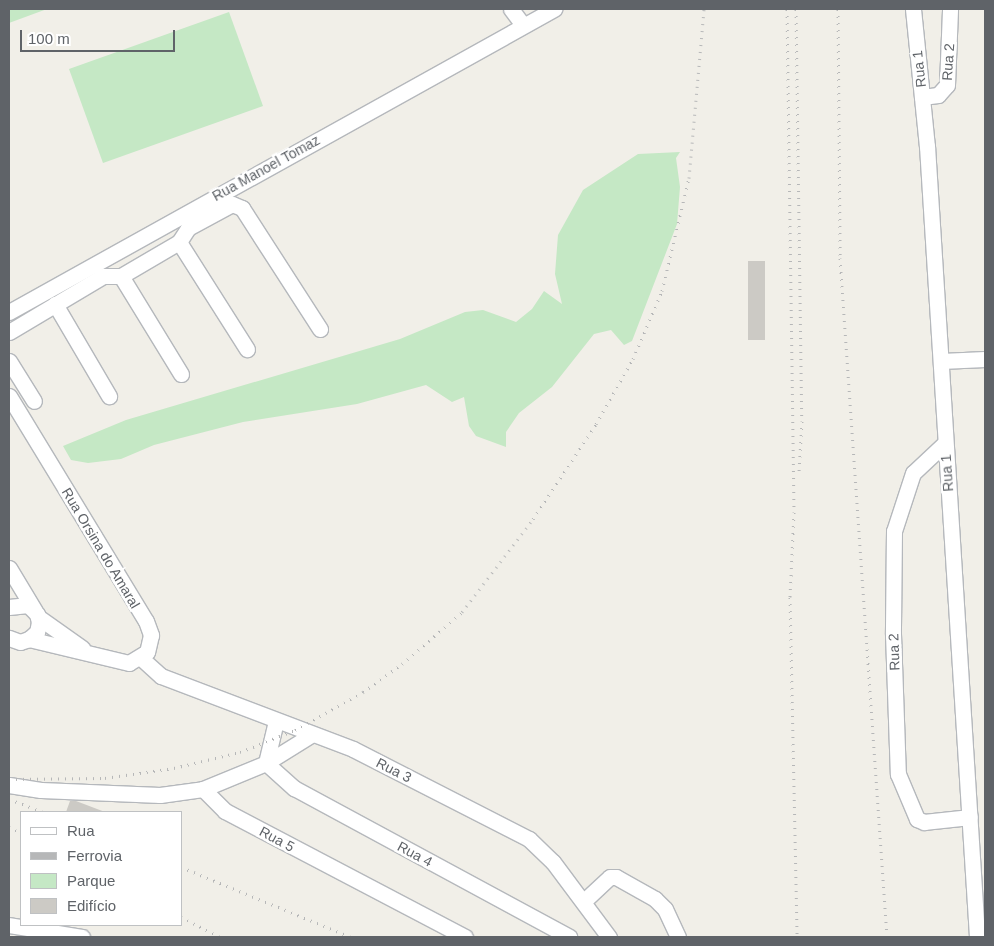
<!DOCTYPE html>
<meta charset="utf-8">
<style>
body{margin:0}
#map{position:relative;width:994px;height:946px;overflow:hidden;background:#f1efe8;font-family:Helvetica,sans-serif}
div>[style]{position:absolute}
.green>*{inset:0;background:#c5e8c5}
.building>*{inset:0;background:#cccac5}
.roads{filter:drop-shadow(1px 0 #b5b8bc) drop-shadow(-1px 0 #b5b8bc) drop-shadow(0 1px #b5b8bc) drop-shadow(0 -1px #b5b8bc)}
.minor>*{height:15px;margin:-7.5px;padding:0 7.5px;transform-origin:7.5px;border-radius:7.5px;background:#fff}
.rail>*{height:3px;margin-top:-1.5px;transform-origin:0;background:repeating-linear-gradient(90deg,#b6b7b8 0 1px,transparent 0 7px)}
span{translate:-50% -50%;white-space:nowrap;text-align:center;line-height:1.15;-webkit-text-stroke:5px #fff;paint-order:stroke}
.street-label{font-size:14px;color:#5f6368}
.frame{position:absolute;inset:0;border:10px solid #5f6368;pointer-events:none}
.legend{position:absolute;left:20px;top:811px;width:162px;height:115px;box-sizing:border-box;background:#fff;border:1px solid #bfc1c3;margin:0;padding:6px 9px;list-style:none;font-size:15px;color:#5f6368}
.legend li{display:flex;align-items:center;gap:10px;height:25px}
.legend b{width:25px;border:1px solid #bfc1c3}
.scale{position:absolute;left:20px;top:30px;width:155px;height:22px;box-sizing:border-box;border:2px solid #5f6368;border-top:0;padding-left:6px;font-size:15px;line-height:18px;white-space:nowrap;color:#5f6368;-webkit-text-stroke:4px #fff;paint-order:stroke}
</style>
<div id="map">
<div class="green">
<i style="clip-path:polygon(9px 9px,47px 9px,9px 23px)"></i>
<i style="clip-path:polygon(229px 12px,263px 106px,103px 163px,69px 69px)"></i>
<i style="clip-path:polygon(680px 152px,676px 158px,680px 187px,677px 224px,632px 341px,624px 345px,611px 330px,594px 334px,552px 387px,519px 413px,506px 432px,506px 447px,476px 436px,469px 426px,464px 397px,452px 402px,426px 385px,357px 404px,243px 422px,154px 445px,121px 459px,88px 463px,71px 460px,63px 446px,126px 420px,400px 339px,465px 312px,483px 310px,516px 322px,532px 309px,544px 291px,562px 304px,555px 274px,558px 235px,583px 190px,638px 154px)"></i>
</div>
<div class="building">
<i style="clip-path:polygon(748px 261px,765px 261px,765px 340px,748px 340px)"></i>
<i style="clip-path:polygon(70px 801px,76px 801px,105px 812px,66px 812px)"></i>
</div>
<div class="roads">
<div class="minor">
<i style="left:511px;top:9px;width:20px;rotate:53deg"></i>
<i style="left:913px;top:9px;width:138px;rotate:84.2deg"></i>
<i style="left:927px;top:146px;width:793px;rotate:86.38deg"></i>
<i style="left:922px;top:97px;width:16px;rotate:-7deg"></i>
<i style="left:938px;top:95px;width:13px;rotate:-48deg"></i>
<i style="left:947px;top:85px;width:76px;rotate:-87.7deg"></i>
<i style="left:179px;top:242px;width:127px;rotate:57.6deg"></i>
<i style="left:121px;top:276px;width:115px;rotate:58.5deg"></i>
<i style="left:55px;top:304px;width:107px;rotate:59.6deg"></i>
<i style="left:9px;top:312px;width:624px;rotate:-29.07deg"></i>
<i style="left:9px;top:332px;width:109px;rotate:-30.8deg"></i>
<i style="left:103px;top:276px;width:18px"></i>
<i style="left:121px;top:276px;width:67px;rotate:-30.4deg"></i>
<i style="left:179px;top:242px;width:17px;rotate:-57deg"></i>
<i style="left:188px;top:228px;width:50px;rotate:-28.6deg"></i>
<i style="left:232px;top:204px;width:11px;rotate:22deg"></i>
<i style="left:242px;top:208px;width:144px;rotate:57.2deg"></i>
<i style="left:9px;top:361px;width:47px;rotate:58deg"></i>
<i style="left:941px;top:361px;width:44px;rotate:-2.6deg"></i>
<i style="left:9px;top:396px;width:263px;rotate:58.7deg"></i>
<i style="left:146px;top:621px;width:15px;rotate:70deg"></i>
<i style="left:151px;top:635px;width:17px;rotate:103deg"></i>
<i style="left:147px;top:652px;width:21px;rotate:149deg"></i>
<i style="left:129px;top:663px;width:103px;rotate:-166.5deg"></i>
<i style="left:944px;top:444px;width:42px;rotate:136.9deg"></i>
<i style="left:913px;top:473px;width:61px;rotate:108.1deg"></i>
<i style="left:894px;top:531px;width:103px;rotate:90.6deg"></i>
<i style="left:893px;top:634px;width:140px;rotate:88deg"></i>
<i style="left:898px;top:774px;width:49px;rotate:67.1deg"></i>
<i style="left:917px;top:819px;width:8px;rotate:23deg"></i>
<i style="left:924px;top:822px;width:46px;rotate:-6.2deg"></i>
<i style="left:9px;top:568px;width:50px;rotate:58.8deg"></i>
<i style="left:9px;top:607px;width:19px;rotate:-6deg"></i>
<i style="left:28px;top:605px;width:13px;rotate:45deg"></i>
<i style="left:37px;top:614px;width:8px;rotate:76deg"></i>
<i style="left:39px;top:622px;width:10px;rotate:101deg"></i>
<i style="left:37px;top:632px;width:11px;rotate:139deg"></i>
<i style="left:29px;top:639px;width:9px;rotate:162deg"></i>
<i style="left:20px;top:642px;width:12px;rotate:-160deg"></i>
<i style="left:38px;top:617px;width:54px;rotate:35.2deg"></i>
<i style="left:141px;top:658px;width:27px;rotate:42deg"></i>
<i style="left:161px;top:676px;width:205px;rotate:20.8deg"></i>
<i style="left:353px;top:749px;width:198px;rotate:27.1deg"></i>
<i style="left:529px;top:839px;width:33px;rotate:44deg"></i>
<i style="left:553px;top:862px;width:94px;rotate:53.3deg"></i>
<i style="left:276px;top:721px;width:43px;rotate:103.4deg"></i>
<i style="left:266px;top:763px;width:38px;rotate:42deg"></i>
<i style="left:294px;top:788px;width:313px;rotate:28.4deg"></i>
<i style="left:9px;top:785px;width:32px;rotate:9deg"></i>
<i style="left:41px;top:790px;width:119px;rotate:2.4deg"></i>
<i style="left:160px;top:795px;width:43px;rotate:-7.9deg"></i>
<i style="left:203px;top:789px;width:68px;rotate:-22.4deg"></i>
<i style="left:266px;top:763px;width:53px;rotate:-31.9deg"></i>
<i style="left:203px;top:789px;width:31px;rotate:45deg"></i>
<i style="left:225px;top:811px;width:271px;rotate:27.7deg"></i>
<i style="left:584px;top:901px;width:35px;rotate:-43deg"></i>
<i style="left:610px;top:877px;width:6px"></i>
<i style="left:616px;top:877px;width:45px;rotate:29.4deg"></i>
<i style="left:655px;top:899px;width:14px;rotate:45deg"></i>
<i style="left:665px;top:909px;width:31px;rotate:65deg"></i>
<i style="left:9px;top:925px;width:74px;rotate:9.3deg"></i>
</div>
</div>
<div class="rail">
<i style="left:787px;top:9px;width:503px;rotate:89.2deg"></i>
<i style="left:794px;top:512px;width:85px;rotate:92.7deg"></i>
<i style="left:790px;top:597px;width:340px;rotate:88.8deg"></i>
<i style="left:796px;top:9px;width:412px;rotate:89.2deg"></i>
<i style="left:802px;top:421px;width:50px;rotate:93.4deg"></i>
<i style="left:838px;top:9px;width:249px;rotate:89.5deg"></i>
<i style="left:840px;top:258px;width:681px;rotate:86.04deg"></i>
<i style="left:9px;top:779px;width:96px;rotate:-0.6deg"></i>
<i style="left:105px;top:778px;width:70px;rotate:-8.2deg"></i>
<i style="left:174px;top:768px;width:68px;rotate:-13.6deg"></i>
<i style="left:240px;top:752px;width:59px;rotate:-21.8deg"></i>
<i style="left:295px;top:730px;width:78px;rotate:-29.2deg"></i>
<i style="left:363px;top:692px;width:48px;rotate:-35.7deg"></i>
<i style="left:402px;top:664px;width:79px;rotate:-40.9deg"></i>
<i style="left:462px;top:612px;width:117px;rotate:-52.6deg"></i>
<i style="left:533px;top:519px;width:114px;rotate:-56.4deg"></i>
<i style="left:596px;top:424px;width:75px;rotate:-60.4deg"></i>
<i style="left:633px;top:359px;width:74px;rotate:-66.9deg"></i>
<i style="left:662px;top:291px;width:116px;rotate:-76.6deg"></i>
<i style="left:689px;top:178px;width:170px;rotate:-84.9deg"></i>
<i style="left:9px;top:799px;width:36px;rotate:21deg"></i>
<i style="left:9px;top:827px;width:13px;rotate:27deg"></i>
<i style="left:181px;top:867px;width:184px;rotate:22.4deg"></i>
<i style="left:181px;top:917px;width:44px;rotate:27.1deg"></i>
</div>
<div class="street-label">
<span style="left:948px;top:62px;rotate:-86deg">Rua 2</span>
<span style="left:919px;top:69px;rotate:-96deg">Rua 1</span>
<span style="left:266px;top:168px;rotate:-29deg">Rua Manoel Tomaz</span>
<span style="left:947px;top:473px;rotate:-94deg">Rua 1</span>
<span style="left:101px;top:548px;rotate:59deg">Rua Orsina do Amaral</span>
<span style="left:894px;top:652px;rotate:-92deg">Rua 2</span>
<span style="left:394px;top:770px;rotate:27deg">Rua 3</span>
<span style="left:277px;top:839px;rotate:28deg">Rua 5</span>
<span style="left:415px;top:854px;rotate:28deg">Rua 4</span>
</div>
<div class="frame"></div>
<ul class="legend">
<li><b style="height:6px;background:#fff"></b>Rua</li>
<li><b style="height:6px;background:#b6b7b8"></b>Ferrovia</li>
<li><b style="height:14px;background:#c5e8c5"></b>Parque</li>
<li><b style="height:14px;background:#cccac5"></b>Edifício</li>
</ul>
<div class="scale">100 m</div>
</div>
